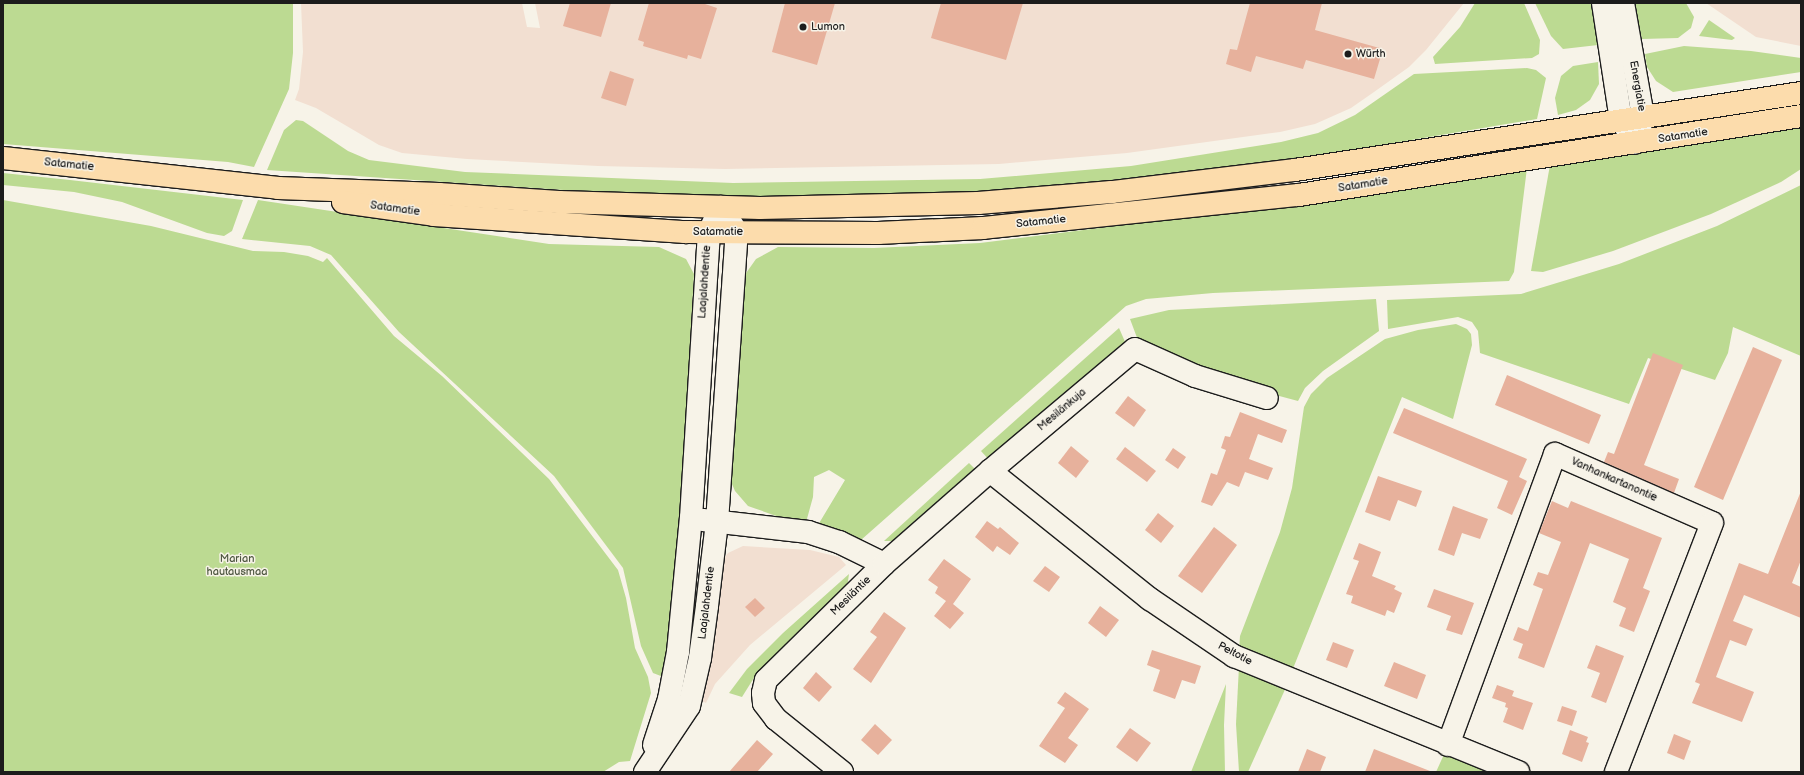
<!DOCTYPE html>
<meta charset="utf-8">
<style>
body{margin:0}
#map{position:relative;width:1804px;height:775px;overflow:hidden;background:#f7f3e8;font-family:"Balsamiq Sans",sans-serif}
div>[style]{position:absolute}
.built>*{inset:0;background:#f2dfd1}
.green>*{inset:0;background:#bcda92}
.building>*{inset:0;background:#e7b19c}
.roads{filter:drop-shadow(1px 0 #1c1c1c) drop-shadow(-1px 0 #1c1c1c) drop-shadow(0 1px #1c1c1c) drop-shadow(0 -1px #1c1c1c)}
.minor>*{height:22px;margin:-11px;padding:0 11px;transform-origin:11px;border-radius:11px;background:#f7f3e8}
.major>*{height:22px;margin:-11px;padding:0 11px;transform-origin:11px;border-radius:11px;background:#fcdcac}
.dots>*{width:11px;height:11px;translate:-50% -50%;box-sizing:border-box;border:2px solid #f7f3e8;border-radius:50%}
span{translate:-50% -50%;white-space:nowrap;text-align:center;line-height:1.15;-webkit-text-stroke:3px #f7f3e8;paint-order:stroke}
.poi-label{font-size:11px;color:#1c1c1c}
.left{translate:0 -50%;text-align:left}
.street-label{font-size:11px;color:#1c1c1c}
.park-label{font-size:11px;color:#4c553f}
.frame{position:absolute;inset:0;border:4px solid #1c1c1c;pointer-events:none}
</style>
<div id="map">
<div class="built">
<i style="clip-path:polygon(301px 3px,522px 3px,527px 27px,540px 28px,535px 3px,1464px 3px,1426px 50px,1409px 67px,1374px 92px,1351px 108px,1315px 124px,1280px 132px,1127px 153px,999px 164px,725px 169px,598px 166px,467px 159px,402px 153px,379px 145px,316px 108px,295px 100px,299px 89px,303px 52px)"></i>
<i style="clip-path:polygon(1706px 3px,1801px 3px,1801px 46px,1756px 37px)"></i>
<i style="clip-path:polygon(743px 546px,810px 550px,839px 557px,846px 565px,750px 645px,715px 684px,706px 703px,700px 700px,721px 562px,728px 553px)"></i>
</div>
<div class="green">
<i style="clip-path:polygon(3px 3px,293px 3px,293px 53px,289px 89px,254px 167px,228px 162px,3px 144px)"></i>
<i style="clip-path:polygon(1475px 3px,1524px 3px,1540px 40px,1539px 54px,1532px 58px,1435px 64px,1433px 57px,1460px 27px)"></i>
<i style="clip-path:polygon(1535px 3px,1592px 3px,1598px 45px,1563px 49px,1551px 36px)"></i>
<i style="clip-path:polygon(1633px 3px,1686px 3px,1694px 17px,1691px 28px,1678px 38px,1642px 39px)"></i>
<i style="clip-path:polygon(1709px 20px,1735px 38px,1732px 40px,1699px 36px)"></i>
<i style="clip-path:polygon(1684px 46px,1751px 51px,1801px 58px,1801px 72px,1673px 92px,1656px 81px,1647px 67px,1645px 54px)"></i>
<i style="clip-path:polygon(1598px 62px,1599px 84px,1590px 100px,1576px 110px,1558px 115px,1555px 98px,1561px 76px,1573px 66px)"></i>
<i style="clip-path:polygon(1527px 68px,1536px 70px,1546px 78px,1537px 119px,1298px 159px,978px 195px,732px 199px,593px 192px,267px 170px,284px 130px,296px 120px,303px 121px,348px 151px,369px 160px,465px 172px,733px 183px,980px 179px,1131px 166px,1281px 142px,1318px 133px,1355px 115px,1414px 74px)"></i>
<i style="clip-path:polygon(1801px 126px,1801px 169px,1781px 182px,1711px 214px,1613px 251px,1543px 272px,1531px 271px,1550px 165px)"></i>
<i style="clip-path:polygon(1527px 168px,1514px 272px,1509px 281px,1213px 293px,1146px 299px,1126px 306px,861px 540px,818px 525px,845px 480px,829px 470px,814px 477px,813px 497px,805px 526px,748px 506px,735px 491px,729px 477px,744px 276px,756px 259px,778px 247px,874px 248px,980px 243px,1298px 203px)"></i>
<i style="clip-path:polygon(3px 173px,70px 180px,243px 200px,232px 231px,224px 236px,207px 233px,122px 202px,74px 192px,3px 185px)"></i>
<i style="clip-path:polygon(1801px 185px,1801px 356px,1733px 327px,1728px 353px,1715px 380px,1648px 358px,1629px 404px,1480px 353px,1478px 331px,1472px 322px,1458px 317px,1388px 329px,1387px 300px,1521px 294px,1619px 264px,1717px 226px)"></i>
<i style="clip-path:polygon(3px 200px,151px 226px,253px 251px,284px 252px,308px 256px,323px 262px,327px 258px,394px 336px,442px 376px,549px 479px,618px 570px,626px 598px,635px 648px,648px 677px,651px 693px,630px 761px,619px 762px,603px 772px,3px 772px)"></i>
<i style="clip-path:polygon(258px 200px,549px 244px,659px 247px,686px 259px,694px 274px,681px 509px,666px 678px,653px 673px,641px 646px,623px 568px,554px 476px,399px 332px,331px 255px,310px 246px,242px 239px)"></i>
<i style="clip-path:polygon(1376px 299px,1379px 331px,1323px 371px,1305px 388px,1298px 401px,1268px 393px,1139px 343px,1130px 319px,1169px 310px)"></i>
<i style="clip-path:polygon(1456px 324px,1467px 329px,1471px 334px,1472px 345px,1453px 419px,1402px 397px,1292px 671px,1239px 650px,1240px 636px,1280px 532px,1292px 488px,1304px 407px,1311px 394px,1327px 378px,1385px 339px,1418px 330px)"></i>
<i style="clip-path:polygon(1119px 328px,1126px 344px,990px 461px,981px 451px)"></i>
<i style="clip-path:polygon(969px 463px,977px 471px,899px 541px,884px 541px)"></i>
<i style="clip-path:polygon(849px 574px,847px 588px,757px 673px,742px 697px,729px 693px,747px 669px,783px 633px)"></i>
<i style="clip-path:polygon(1239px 666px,1287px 685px,1248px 772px,1239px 772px,1236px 724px)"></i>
<i style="clip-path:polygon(1226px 684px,1224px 725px,1225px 772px,1191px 772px)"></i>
<i style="clip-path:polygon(1446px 750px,1500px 772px,1436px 772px)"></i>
</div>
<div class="building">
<i style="clip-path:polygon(570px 3px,611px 3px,601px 37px,563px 26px)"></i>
<i style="clip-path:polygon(649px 3px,702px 3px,717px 8px,701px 59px,688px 55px,687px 59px,643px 46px,644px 42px,638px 40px)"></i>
<i style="clip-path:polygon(785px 3px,835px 3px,817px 65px,772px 52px)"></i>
<i style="clip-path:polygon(941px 3px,1023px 3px,1006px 60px,931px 38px)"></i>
<i style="clip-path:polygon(1250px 3px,1322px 3px,1315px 30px,1383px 49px,1374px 79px,1306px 60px,1303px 69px,1256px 56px,1251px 72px,1226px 64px,1230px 49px,1237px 50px)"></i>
<i style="clip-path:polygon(610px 71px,634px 79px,626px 106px,601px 98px)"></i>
<i style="clip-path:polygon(1753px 347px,1782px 360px,1723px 500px,1694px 487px)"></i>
<i style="clip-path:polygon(1653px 353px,1683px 365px,1644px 465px,1679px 479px,1674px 493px,1604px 462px,1608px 452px,1614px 454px)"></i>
<i style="clip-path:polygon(1507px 375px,1601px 415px,1589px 444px,1495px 405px)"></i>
<i style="clip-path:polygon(1128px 396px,1146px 410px,1134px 427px,1115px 413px)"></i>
<i style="clip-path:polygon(1404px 408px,1527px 459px,1519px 477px,1527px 481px,1512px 515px,1497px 508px,1508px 481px,1393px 433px)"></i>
<i style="clip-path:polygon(1240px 412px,1287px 430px,1282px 443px,1258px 434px,1249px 459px,1273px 468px,1268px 480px,1245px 472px,1239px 487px,1227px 482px,1212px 506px,1201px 502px,1211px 473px,1217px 475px,1226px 450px,1221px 448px,1225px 436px,1230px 437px)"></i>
<i style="clip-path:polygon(1071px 446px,1089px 461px,1076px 478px,1058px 463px)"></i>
<i style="clip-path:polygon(1125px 447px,1156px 471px,1147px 482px,1116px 459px)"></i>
<i style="clip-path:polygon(1173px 448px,1186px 457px,1178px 469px,1165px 460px)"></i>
<i style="clip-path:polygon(1378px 476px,1422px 491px,1416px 507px,1398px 500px,1390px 521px,1365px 512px)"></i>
<i style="clip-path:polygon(1801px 491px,1801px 560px,1792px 583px,1801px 587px,1801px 618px,1744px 595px,1733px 621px,1753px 629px,1746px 646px,1730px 640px,1716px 677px,1754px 692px,1742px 722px,1692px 703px,1700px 684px,1695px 682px,1739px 563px,1768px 574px)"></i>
<i style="clip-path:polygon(1552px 501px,1568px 508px,1571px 501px,1662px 538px,1643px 588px,1650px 591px,1634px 632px,1619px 626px,1626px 608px,1613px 602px,1629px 559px,1590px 543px,1544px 668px,1518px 658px,1523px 644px,1513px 640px,1518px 627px,1528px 631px,1543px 589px,1533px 585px,1538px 572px,1548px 575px,1561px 542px,1539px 533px)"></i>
<i style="clip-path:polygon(1453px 506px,1488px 519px,1480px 539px,1462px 533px,1454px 556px,1438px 550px)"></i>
<i style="clip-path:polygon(1158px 513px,1174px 526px,1161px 543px,1145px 530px)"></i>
<i style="clip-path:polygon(987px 521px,998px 529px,1000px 527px,1019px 543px,1010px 555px,997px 546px,993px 552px,975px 537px)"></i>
<i style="clip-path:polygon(1214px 527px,1237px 545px,1202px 593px,1178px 576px)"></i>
<i style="clip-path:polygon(1359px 543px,1381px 552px,1372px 576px,1396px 586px,1394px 589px,1402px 593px,1394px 613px,1387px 610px,1385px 616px,1351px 603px,1353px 596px,1346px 594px,1359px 561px,1353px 559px)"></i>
<i style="clip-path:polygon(944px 559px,971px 579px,953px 604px,964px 613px,950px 629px,934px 616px,946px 601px,935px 593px,938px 587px,928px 580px)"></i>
<i style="clip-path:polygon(1045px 566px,1060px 577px,1049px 592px,1033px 581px)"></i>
<i style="clip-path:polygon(1434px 589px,1474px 603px,1462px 635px,1446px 630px,1451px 616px,1427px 607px)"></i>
<i style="clip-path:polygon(755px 598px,765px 608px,755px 617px,745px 607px)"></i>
<i style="clip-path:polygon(1100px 606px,1119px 620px,1106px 637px,1088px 623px)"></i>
<i style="clip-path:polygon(884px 612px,906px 628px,871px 683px,853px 669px,877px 637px,870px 632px)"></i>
<i style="clip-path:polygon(1333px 642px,1354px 650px,1347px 668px,1326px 660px)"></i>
<i style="clip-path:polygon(1596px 645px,1624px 656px,1606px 703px,1591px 697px,1600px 673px,1587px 668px)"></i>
<i style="clip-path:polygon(1152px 650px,1201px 666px,1195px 684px,1182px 680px,1175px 699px,1153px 691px,1160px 670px,1147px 665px)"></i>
<i style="clip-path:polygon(1394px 662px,1426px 675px,1417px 699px,1384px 686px)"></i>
<i style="clip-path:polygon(816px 672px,832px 687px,819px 702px,803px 688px)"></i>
<i style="clip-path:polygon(1497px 685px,1514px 691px,1512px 696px,1533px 703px,1523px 730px,1503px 722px,1508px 708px,1505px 707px,1506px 703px,1492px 698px)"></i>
<i style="clip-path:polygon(1065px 692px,1089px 709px,1068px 738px,1078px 745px,1065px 763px,1039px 746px,1065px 708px,1057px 703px)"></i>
<i style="clip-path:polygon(1562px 706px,1577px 711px,1572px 726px,1557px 721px)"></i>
<i style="clip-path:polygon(875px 724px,892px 740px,878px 755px,861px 740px)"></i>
<i style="clip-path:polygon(1130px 728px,1151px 743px,1137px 762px,1116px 747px)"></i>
<i style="clip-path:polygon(1570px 730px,1588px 737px,1586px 742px,1589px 743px,1582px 762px,1562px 754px)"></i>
<i style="clip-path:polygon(1674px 734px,1691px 741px,1684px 760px,1667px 753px)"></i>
<i style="clip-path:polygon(757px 740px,773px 754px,757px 772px,729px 772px)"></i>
<i style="clip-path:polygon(1307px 749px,1326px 757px,1320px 772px,1298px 772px)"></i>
<i style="clip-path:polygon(1374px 749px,1430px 771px,1430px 772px,1365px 772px)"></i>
</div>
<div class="roads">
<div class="minor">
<i style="left:1603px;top:3px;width:118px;rotate:81.3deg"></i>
<i style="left:1621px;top:120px;width:27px;rotate:57deg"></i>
<i style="left:1623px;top:3px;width:115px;rotate:80deg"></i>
<i style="left:1643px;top:116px;width:20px;rotate:105deg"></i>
<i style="left:990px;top:471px;width:205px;rotate:38.7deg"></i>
<i style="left:1150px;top:599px;width:102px;rotate:34.2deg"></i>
<i style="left:1234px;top:656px;width:307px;rotate:22.2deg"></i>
<i style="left:703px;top:520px;width:106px;rotate:6.5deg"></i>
<i style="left:808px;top:532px;width:33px;rotate:18deg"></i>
<i style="left:839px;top:542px;width:50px;rotate:26.1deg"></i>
<i style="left:654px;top:745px;width:48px;rotate:-71.9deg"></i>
<i style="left:669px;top:699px;width:48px;rotate:-79.2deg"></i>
<i style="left:678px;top:652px;width:135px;rotate:-84.5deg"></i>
<i style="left:691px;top:518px;width:287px;rotate:-86.4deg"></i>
<i style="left:709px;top:232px;width:19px;rotate:-65deg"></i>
<i style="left:1448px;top:745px;width:310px;rotate:-69.8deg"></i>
<i style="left:1555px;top:454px;width:171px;rotate:23.7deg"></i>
<i style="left:1712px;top:523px;width:267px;rotate:111.1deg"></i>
<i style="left:645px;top:772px;width:79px;rotate:-56.3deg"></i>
<i style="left:689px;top:706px;width:49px;rotate:-77.1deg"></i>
<i style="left:700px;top:658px;width:52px;rotate:-82.3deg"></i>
<i style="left:707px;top:606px;width:85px;rotate:-83.2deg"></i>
<i style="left:717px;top:522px;width:291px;rotate:-86.1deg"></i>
<i style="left:737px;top:232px;width:30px;rotate:-123deg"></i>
<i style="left:842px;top:772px;width:85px;rotate:-141.2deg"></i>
<i style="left:776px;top:719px;width:20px;rotate:-127deg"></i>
<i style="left:764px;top:703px;width:10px;rotate:-96deg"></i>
<i style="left:763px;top:693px;width:13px;rotate:-77deg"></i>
<i style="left:766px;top:680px;width:165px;rotate:-44.5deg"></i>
<i style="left:884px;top:564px;width:141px;rotate:-41.3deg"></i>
<i style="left:990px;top:471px;width:189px;rotate:-40.1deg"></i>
<i style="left:1135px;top:349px;width:66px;rotate:24.2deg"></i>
<i style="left:1195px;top:376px;width:75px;rotate:17deg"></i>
</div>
<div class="major">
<i style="left:3px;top:158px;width:277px;rotate:6.2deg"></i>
<i style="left:278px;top:188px;width:161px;rotate:2.1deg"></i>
<i style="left:439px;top:194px;width:120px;rotate:3.8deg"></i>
<i style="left:559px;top:202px;width:201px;rotate:1.7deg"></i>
<i style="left:760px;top:208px;width:218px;rotate:-1.3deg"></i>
<i style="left:978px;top:203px;width:134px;rotate:-4.7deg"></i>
<i style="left:1112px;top:192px;width:184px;rotate:-6.9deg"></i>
<i style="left:1295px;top:170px;width:512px;rotate:-8.65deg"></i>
<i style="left:343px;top:202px;width:92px;rotate:8.1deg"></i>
<i style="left:434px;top:215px;width:252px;rotate:3.9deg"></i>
<i style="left:685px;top:232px;width:193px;rotate:0.3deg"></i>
<i style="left:878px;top:233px;width:105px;rotate:-2.7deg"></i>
<i style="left:983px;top:228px;width:318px;rotate:-6deg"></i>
<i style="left:1299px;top:195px;width:508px;rotate:-8.94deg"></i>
</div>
</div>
<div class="dots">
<i style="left:803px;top:27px;background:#1c1c1c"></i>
<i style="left:1348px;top:54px;background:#1c1c1c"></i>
</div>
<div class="poi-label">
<span class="left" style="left:811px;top:27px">Lumon</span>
<span class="left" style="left:1356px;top:54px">Würth</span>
</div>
<div class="street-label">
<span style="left:1637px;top:86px;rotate:80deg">Energiatie</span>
<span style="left:1683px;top:136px;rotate:-9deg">Satamatie</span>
<span style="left:69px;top:165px;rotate:6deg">Satamatie</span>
<span style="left:1363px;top:185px;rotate:-9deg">Satamatie</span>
<span style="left:395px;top:209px;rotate:8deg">Satamatie</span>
<span style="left:1041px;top:222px;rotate:-6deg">Satamatie</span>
<span style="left:718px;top:232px">Satamatie</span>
<span style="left:705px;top:282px;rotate:-86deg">Laajalahdentie</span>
<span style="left:1062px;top:410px;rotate:-40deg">Mesilänkuja</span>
<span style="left:1614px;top:480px;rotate:24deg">Vanhankartanontie</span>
<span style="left:851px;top:596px;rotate:-44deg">Mesiläntie</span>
<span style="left:707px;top:603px;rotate:-83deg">Laajalahdentie</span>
<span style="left:1235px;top:654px;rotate:28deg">Peltotie</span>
</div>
<div class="park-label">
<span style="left:237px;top:566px">Marian<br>hautausmaa</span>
</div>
<div class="frame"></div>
</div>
